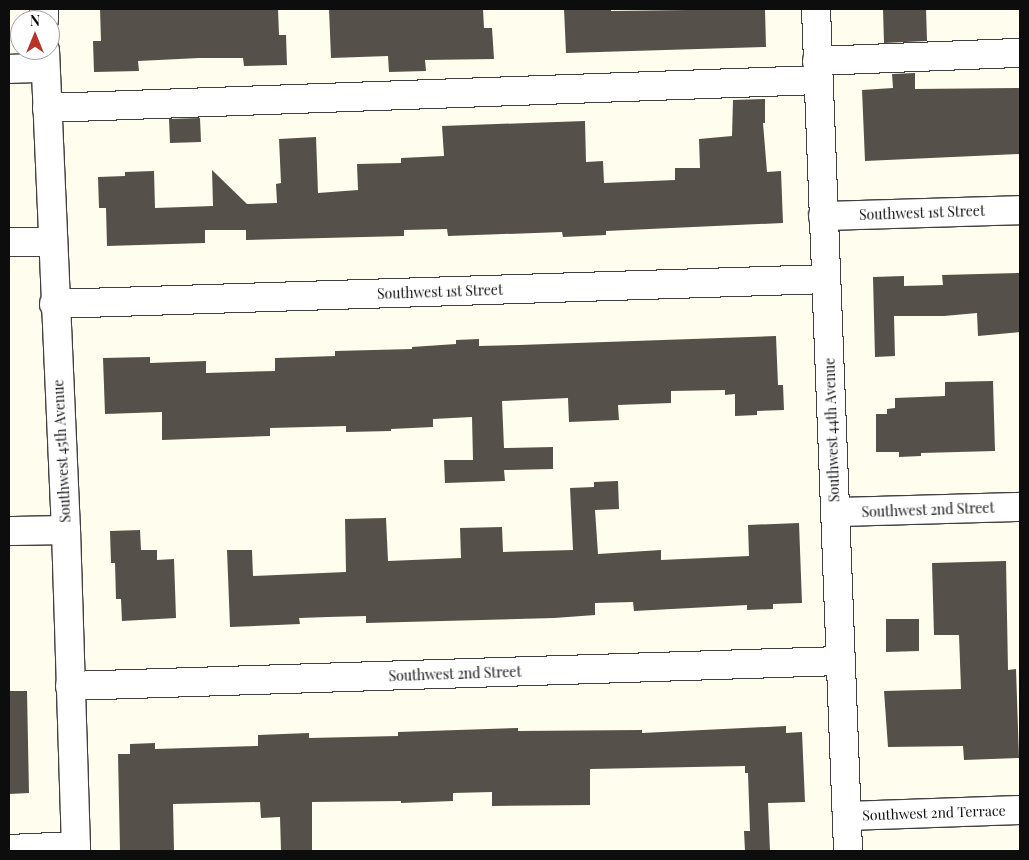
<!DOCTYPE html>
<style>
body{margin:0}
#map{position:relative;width:1029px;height:860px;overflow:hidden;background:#fffded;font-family:"Playfair Display",serif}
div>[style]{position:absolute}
.building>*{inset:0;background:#555049}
.roads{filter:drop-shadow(1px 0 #404040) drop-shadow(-1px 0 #404040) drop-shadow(0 1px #404040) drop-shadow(0 -1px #404040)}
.minor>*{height:28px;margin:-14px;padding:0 14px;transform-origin:14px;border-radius:14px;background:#fff}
span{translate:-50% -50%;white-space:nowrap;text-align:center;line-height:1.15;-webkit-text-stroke:5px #fff;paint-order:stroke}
.street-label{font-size:14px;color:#0d0d0d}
.frame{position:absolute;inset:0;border:10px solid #0d0d0d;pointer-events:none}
.north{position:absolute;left:10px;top:10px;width:50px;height:50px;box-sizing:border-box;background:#fff;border:1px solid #9e9e9e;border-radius:50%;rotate:0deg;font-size:14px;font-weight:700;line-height:20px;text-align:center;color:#0d0d0d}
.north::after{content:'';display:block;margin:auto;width:18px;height:22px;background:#b93428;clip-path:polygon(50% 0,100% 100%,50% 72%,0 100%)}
</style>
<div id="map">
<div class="building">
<i style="clip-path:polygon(100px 9px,278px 9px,279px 35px,286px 35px,287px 65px,244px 66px,243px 58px,199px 58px,138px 61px,139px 71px,94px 72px,93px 41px,101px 41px)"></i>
<i style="clip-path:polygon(329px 9px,483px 9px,484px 28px,492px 28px,494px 59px,425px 60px,426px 71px,389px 72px,388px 56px,331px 58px)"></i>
<i style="clip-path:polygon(564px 9px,611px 9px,611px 11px,765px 9px,766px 47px,566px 53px)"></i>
<i style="clip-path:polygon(883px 9px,926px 9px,927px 41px,884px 43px)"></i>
<i style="clip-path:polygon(915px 73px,915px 89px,1020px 88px,1020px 154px,865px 161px,862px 90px,893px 88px,892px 74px)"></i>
<i style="clip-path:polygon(765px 99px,765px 123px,763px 123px,767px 172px,781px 171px,783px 223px,606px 231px,606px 235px,563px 237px,562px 232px,448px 236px,447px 229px,404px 230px,404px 236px,246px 240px,246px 230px,205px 230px,205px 243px,107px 246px,106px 208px,99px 208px,98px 177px,125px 176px,125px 172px,154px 171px,155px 208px,213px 206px,212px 170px,247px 204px,277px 203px,276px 184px,281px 183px,279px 139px,316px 137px,318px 193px,358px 190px,357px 164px,401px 163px,401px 158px,444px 156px,442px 126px,585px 121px,586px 162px,603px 161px,604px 183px,675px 180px,675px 168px,700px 168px,699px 139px,732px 136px,733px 100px)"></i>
<i style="clip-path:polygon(200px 118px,201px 142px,170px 143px,169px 119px)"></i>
<i style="clip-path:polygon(1020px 273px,1020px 332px,978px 336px,977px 313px,944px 316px,894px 316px,895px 356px,875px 357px,873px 277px,904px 276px,904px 286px,943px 285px,942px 275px)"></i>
<i style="clip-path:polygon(776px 336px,778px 385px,783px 385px,784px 410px,757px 411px,757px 415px,735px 416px,735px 394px,725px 395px,725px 390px,671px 391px,671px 403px,618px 405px,619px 420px,569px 422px,568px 398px,502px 401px,504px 448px,553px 447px,553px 469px,504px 470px,505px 481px,445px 483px,444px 460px,473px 460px,472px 417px,433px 419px,433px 427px,391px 429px,391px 431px,346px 432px,346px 426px,270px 428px,270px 436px,162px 440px,162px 412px,105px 414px,103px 358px,150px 357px,150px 363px,206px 361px,206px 373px,275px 371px,275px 358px,335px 356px,335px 351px,412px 349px,412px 347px,456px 344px,456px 340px,479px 339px,479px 346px,519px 345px)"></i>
<i style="clip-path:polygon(993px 381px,995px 451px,921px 453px,921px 456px,899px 457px,899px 452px,876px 452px,876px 414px,887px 414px,887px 409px,895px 408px,895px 398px,945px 396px,945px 382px)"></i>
<i style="clip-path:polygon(618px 481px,619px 509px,595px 510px,598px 554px,661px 550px,661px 560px,749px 556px,748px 525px,799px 523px,802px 603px,773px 604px,773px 609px,747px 610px,747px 605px,634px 611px,633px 602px,595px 603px,595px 615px,554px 618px,366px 623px,366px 616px,328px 617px,299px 618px,300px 624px,230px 627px,227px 550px,252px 550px,253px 576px,346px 572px,345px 519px,386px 518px,388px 561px,461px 558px,460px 528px,502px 527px,503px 552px,573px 550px,570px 488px,594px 487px,594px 482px)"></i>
<i style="clip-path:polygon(140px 530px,141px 550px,157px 550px,157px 560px,174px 559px,176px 618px,122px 621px,121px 599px,116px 599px,115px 563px,111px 563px,110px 531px)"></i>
<i style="clip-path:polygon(1006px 561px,1008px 670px,1016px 669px,1019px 758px,964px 760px,963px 746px,888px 747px,884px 691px,961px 689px,959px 635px,934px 635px,932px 563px)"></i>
<i style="clip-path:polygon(886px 619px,919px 619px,919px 651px,886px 652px)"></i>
<i style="clip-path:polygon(9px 691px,27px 691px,29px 793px,9px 794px)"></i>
<i style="clip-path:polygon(786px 726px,786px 733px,802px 732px,805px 802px,768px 803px,770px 851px,745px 851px,744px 831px,750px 831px,748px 773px,745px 773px,745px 766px,590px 769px,590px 805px,492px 806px,492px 792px,453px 793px,453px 801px,401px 803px,401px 801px,312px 802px,312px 851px,281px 851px,280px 817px,261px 818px,260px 802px,173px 804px,174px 851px,120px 851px,118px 754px,130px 754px,130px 744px,155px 743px,155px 749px,258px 746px,258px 735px,309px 733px,309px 738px,398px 736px,398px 732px,518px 728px,518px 731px,642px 730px,642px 733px)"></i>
</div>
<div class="roads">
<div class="minor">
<i style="left:44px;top:9px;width:11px;rotate:90deg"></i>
<i style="left:816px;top:9px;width:843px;rotate:87.82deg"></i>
<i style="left:45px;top:50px;width:480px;rotate:87.5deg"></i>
<i style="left:66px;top:530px;width:321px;rotate:88.2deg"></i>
<i style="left:817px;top:61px;width:203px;rotate:-2.3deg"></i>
<i style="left:9px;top:69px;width:36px;rotate:-2deg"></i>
<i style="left:47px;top:108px;width:772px;rotate:-2.08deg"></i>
<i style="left:823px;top:216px;width:197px;rotate:-1.7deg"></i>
<i style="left:9px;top:242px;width:43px"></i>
<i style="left:54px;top:304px;width:772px;rotate:-1.85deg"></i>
<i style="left:836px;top:512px;width:184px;rotate:-1.6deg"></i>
<i style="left:9px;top:531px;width:57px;rotate:-1deg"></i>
<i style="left:70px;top:686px;width:770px;rotate:-1.86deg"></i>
<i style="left:847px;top:816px;width:173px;rotate:-2deg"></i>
<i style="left:9px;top:849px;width:67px;rotate:-2.6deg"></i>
</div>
</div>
<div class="street-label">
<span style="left:922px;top:213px;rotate:-2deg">Southwest 1st Street</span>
<span style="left:440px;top:292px;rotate:-2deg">Southwest 1st Street</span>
<span style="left:832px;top:430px;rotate:-92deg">Southwest 44th Avenue</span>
<span style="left:62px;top:451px;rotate:-93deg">Southwest 45th Avenue</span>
<span style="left:928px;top:510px;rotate:-2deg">Southwest 2nd Street</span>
<span style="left:455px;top:674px;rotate:-2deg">Southwest 2nd Street</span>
<span style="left:934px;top:813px;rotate:-2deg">Southwest 2nd Terrace</span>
</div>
<div class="frame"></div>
<div class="north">N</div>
</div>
